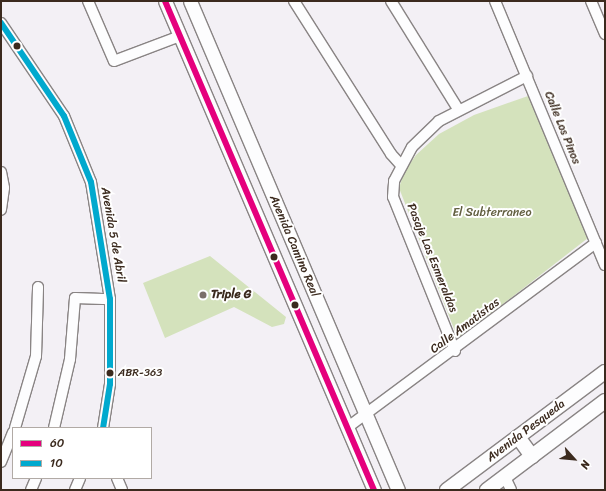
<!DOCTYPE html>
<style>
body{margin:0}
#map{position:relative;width:606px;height:491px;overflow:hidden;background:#f3f0f5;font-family:Sriracha,sans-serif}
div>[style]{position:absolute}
.green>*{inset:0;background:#d4e2bc}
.roads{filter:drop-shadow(1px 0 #898484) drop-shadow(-1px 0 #898484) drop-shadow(0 1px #898484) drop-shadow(0 -1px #898484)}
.minor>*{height:10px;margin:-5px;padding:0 5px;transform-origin:5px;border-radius:5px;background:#fdfdfe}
.tertiary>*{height:13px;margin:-6.5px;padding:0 6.5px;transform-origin:6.5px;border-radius:6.5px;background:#fdfdfe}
.secondary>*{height:14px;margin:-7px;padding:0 7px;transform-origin:7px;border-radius:7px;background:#fdfdfe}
.bus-1>*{height:6px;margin:-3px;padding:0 3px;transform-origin:3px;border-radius:3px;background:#e5007d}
.bus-2>*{height:6px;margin:-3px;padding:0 3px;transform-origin:3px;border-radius:3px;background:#00a9ce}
.dots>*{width:11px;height:11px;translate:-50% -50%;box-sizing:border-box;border:2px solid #fff;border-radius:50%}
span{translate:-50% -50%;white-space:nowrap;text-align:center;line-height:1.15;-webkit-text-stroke:4px #fff;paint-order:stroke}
.bus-label{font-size:11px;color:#3b2a1e}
.left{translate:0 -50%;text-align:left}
.street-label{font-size:12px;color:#3b2a1e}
.park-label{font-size:12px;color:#615e3f}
.poi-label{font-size:12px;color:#3b2a1e;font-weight:700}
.frame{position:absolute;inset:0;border:2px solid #3b2a1e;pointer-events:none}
.legend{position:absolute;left:12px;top:427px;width:140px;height:52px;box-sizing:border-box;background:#fff;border:1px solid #b1aaa5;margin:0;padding:5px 7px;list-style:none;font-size:12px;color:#3b2a1e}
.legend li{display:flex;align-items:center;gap:8px;height:20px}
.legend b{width:20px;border:1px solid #b1aaa5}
.north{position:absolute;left:554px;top:439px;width:40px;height:40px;-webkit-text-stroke:3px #fff;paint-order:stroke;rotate:117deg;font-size:11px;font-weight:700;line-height:16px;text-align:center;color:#3b2a1e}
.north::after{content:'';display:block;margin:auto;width:14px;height:18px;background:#3b2a1e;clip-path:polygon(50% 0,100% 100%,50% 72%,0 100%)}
</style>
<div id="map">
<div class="green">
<i style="clip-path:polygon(528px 96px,588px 238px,458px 339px,399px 188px,404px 172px,416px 155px,439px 134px,474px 115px)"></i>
<i style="clip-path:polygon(210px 256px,286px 317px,284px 324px,272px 327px,234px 307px,165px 338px,143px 283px)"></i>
</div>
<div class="roads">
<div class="minor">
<i style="left:88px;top:1px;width:65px;rotate:66.6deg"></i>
<i style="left:114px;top:61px;width:71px;rotate:-20.7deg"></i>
<i style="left:294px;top:1px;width:181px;rotate:57.6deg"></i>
<i style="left:391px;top:154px;width:13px;rotate:48deg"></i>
<i style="left:391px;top:1px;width:127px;rotate:58.2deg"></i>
<i style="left:495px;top:1px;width:286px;rotate:67.4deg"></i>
<i style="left:591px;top:1px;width:36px;rotate:67deg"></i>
<i style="left:1px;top:23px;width:112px;rotate:55.9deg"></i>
<i style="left:64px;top:116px;width:71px;rotate:67.8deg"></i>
<i style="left:91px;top:182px;width:119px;rotate:80.8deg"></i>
<i style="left:110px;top:299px;width:85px;rotate:90deg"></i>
<i style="left:110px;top:384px;width:45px;rotate:99deg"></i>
<i style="left:1px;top:172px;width:16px;rotate:79deg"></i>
<i style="left:4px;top:188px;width:22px;rotate:98deg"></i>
<i style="left:455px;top:351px;width:166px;rotate:-111.9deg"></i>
<i style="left:393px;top:197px;width:16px;rotate:-86deg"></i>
<i style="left:394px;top:181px;width:38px;rotate:-62deg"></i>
<i style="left:412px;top:147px;width:37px;rotate:-44deg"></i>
<i style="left:439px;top:121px;width:99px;rotate:-27.1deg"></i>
<i style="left:348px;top:427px;width:309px;rotate:-36.6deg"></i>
<i style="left:15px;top:428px;width:75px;rotate:-73.7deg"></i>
<i style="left:36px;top:356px;width:69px;rotate:-88.3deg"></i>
<i style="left:54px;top:428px;width:71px;rotate:-76.9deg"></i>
<i style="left:70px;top:359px;width:61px;rotate:-85.3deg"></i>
<i style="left:75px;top:298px;width:35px;rotate:2deg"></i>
<i style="left:1px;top:462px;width:32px;rotate:-68deg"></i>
<i style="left:505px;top:477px;width:14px;rotate:65deg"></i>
<i style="left:117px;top:478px;width:13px;rotate:67deg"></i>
<i style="left:31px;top:490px;width:13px;rotate:-67deg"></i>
<i style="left:75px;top:490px;width:13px;rotate:-67deg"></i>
</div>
<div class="tertiary">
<i style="left:165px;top:1px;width:532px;rotate:66.86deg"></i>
<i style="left:190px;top:1px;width:531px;rotate:66.96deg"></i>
</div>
<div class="secondary">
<i style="left:518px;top:437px;width:24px;rotate:54deg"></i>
<i style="left:447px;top:490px;width:197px;rotate:-36.8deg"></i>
<i style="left:487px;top:490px;width:148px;rotate:-37deg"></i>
</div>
</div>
<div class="bus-1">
<i style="left:165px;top:1px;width:532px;rotate:66.86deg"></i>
</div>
<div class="bus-2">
<i style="left:1px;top:23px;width:112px;rotate:55.9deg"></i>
<i style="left:64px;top:116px;width:71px;rotate:67.8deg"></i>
<i style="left:91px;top:182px;width:119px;rotate:80.8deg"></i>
<i style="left:110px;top:299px;width:85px;rotate:90deg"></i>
<i style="left:110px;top:384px;width:45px;rotate:99deg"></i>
</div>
<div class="dots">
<i style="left:17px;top:46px;background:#3b2a1e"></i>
<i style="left:274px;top:257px;background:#3b2a1e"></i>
<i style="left:203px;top:295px;background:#7b6f69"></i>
<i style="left:295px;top:305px;background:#3b2a1e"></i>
<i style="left:110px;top:373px;background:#3b2a1e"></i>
</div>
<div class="bus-label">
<span class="left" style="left:118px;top:373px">ABR-363</span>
</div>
<div class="street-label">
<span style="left:562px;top:128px;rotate:68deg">Calle Los Pinos</span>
<span style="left:113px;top:235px;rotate:80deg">Avenida 5 de Abril</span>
<span style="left:294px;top:246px;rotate:67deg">Avenida Camino Real</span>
<span style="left:432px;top:258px;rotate:68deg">Pasaje Las Esmeraldas</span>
<span style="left:465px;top:326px;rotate:-37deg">Calle Amatistas</span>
<span style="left:526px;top:431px;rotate:-37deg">Avenida Pesqueda</span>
</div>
<div class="park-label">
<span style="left:492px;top:213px">El Subterraneo</span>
</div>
<div class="poi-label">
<span class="left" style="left:211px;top:295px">Triple G</span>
</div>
<div class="frame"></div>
<ul class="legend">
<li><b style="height:5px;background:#e5007d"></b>60</li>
<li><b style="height:5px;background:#00a9ce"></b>10</li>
</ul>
<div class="north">N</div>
</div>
